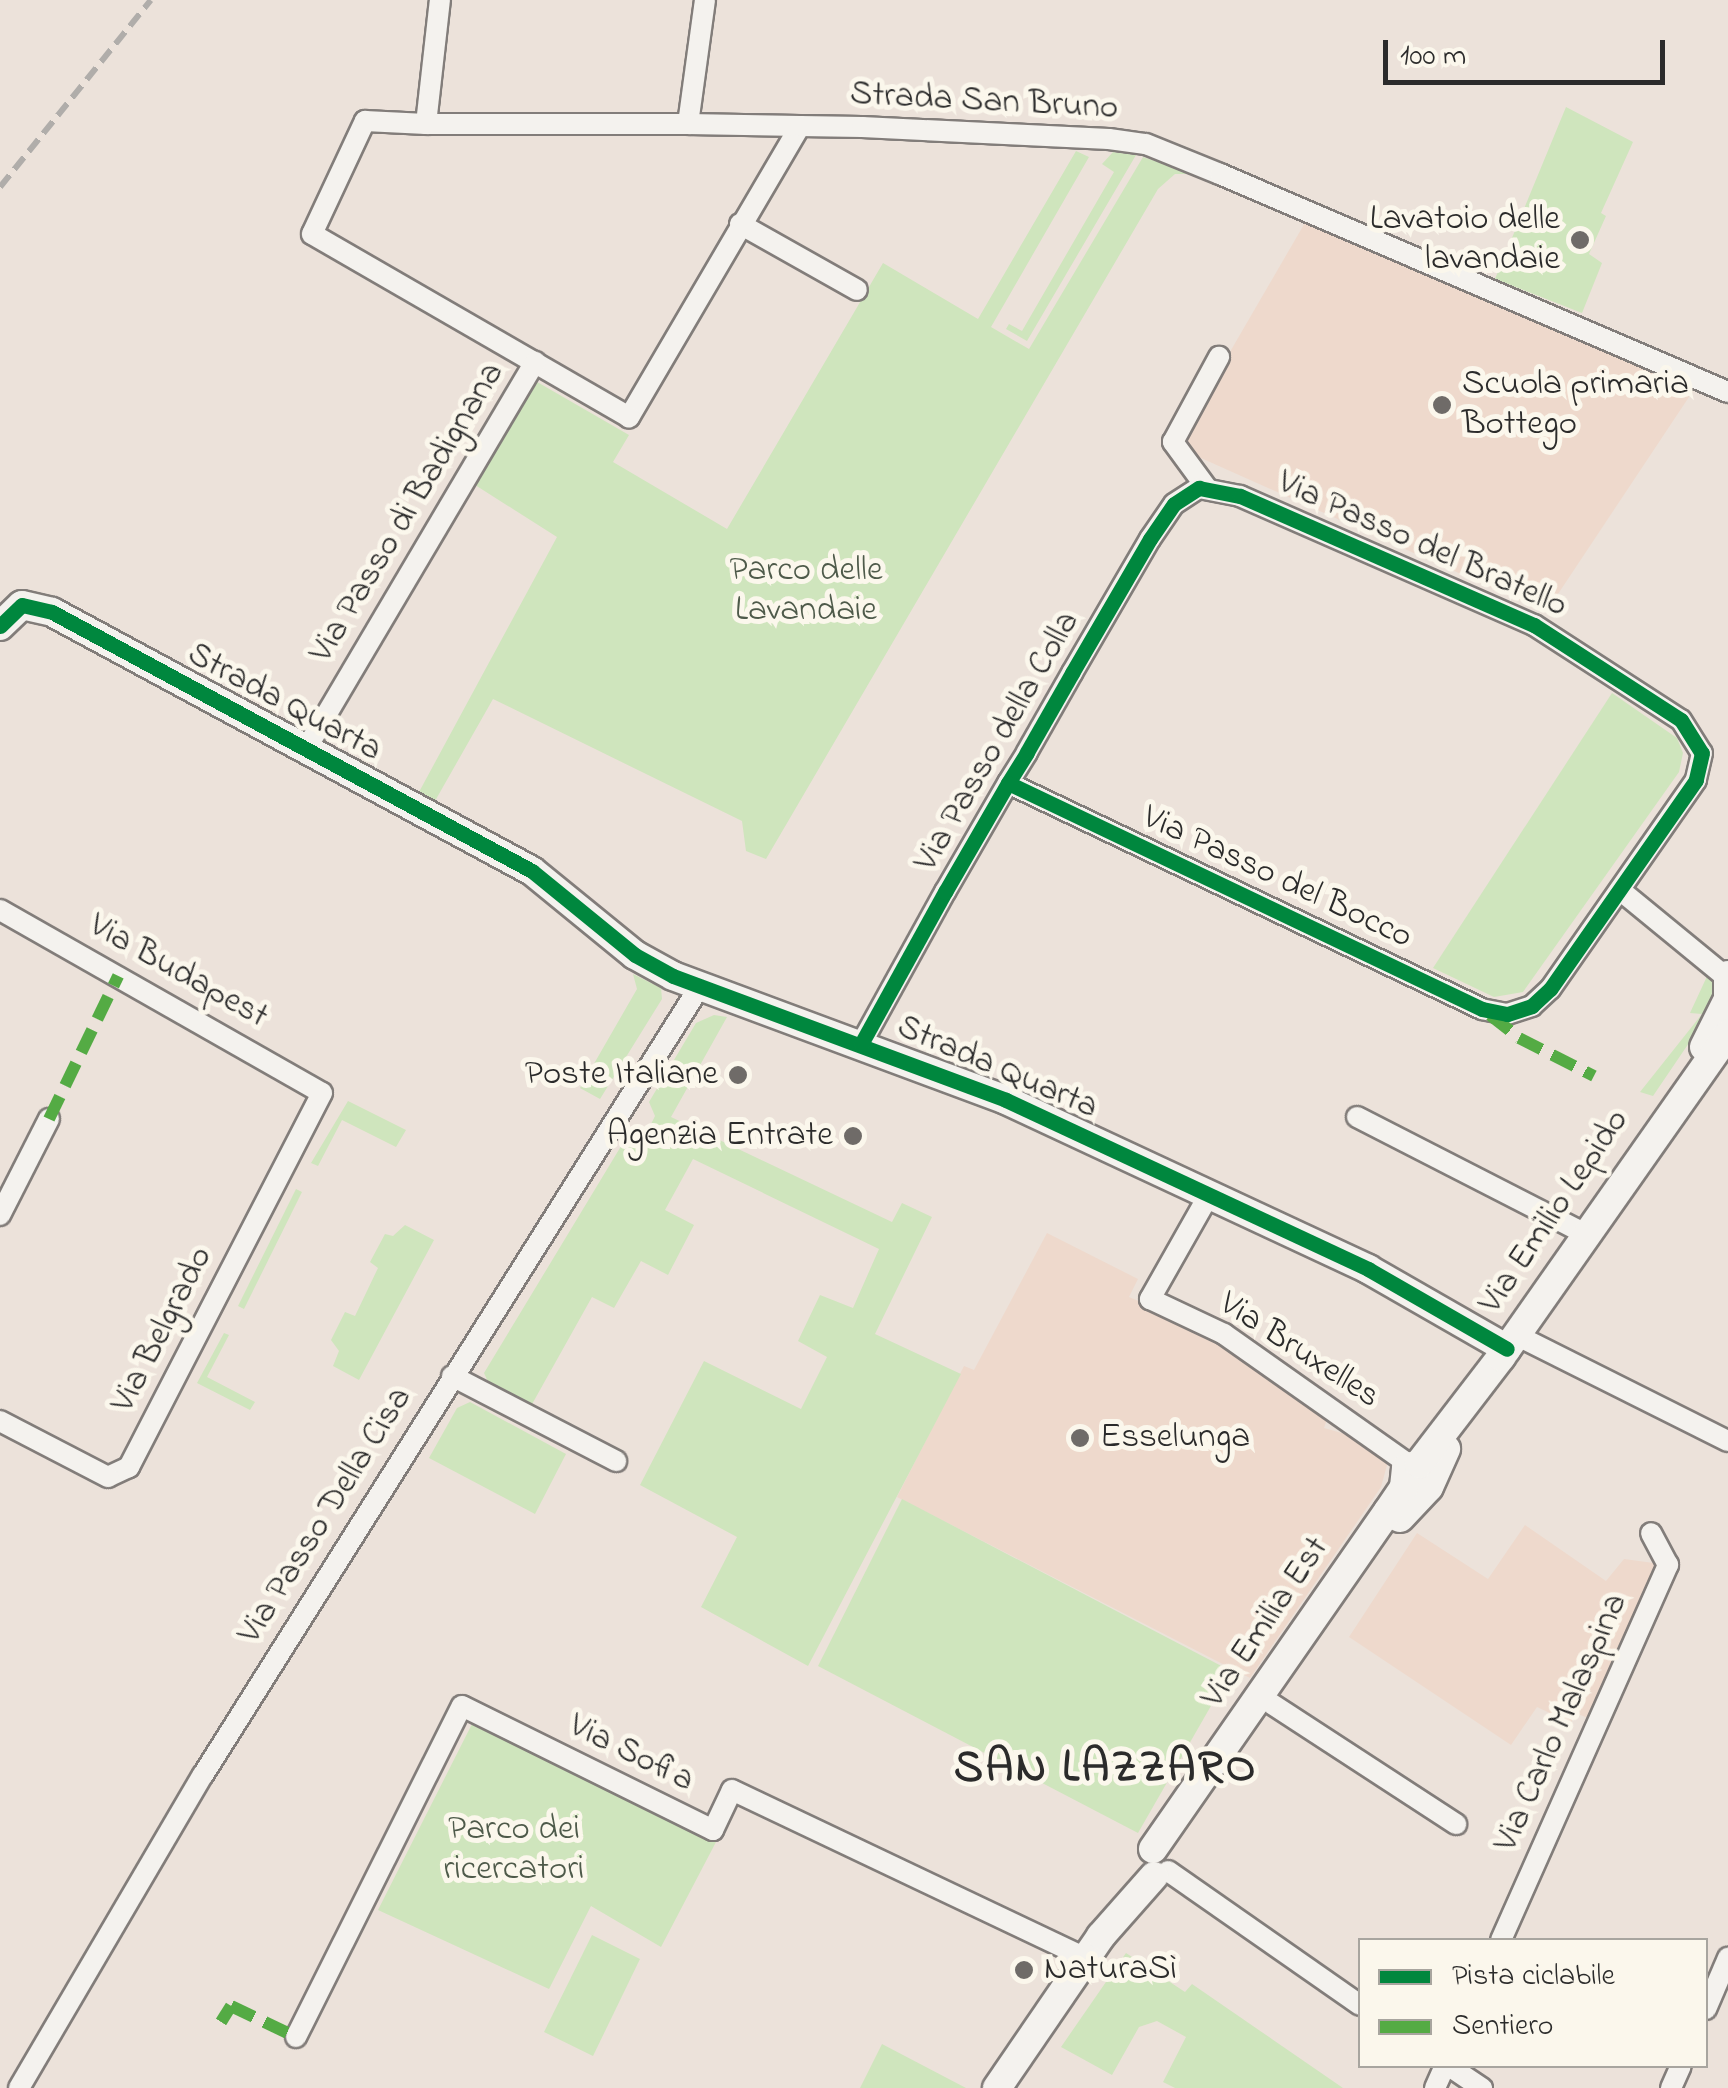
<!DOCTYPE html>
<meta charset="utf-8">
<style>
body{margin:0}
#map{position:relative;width:1728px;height:2088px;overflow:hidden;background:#ece2da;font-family:"Indie Flower",sans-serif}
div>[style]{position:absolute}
.built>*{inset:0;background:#eed9cc}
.green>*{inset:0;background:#cfe5bd}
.roads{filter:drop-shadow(2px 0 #827d7a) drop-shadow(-2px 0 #827d7a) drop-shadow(0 2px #827d7a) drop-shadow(0 -2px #827d7a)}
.street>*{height:20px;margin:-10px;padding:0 10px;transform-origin:10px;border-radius:10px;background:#f4f2ee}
.secondary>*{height:28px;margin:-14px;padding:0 14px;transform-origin:14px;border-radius:14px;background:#f4f2ee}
.rail>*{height:6px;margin-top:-3px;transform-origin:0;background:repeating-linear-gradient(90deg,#b0adaa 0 15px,transparent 0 23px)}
.quiet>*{height:12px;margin-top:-6px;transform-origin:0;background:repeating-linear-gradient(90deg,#54ab44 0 25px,transparent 0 37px)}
.cycleway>*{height:15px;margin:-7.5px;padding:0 7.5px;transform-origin:7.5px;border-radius:7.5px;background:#00873e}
.dots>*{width:28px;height:28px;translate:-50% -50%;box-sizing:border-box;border:5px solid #fbf7ec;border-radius:50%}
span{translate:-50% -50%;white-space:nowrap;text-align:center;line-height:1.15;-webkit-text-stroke:10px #fbf7ec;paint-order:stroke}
.street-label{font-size:35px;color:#2b2b2b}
.poi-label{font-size:35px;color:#2b2b2b}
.right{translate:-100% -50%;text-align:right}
.left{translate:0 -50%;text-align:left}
.park-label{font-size:35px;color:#4e5a4a}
.district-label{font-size:45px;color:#2b2b2b;font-weight:700;letter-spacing:2.5px}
.legend{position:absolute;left:1358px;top:1938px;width:350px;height:130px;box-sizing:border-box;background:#fbf7ec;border:2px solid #a8a59f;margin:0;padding:12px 18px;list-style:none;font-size:30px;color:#2b2b2b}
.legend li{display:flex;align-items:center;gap:20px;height:50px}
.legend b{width:50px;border:2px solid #a8a59f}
.scale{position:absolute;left:1383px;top:40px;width:282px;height:45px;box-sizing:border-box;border:5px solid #2b2b2b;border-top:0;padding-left:12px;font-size:30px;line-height:35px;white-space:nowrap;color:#2b2b2b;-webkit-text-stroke:8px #fbf7ec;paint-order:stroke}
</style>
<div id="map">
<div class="built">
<i style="clip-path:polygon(1306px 221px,1695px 388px,1546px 612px,1183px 450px,1184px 431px)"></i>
<i style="clip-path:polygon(1047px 1233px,1138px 1279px,1129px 1297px,1223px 1337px,1329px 1413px,1324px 1428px,1363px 1439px,1389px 1458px,1381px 1487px,1250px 1678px,897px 1497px,964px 1366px,974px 1370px)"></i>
<i style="clip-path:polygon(1525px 1525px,1606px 1581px,1624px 1559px,1661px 1564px,1591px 1719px,1575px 1713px,1571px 1723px,1537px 1707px,1511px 1745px,1349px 1637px,1417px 1533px,1488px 1579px)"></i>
</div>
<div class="green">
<i style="clip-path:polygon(1566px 107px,1633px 142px,1601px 213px,1606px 216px,1589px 254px,1602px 263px,1582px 313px,1495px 279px)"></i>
<i style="clip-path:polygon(1076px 151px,1089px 157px,991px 327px,1029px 349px,1143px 157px,1195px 174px,1175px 174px,1158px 189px,766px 859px,746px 851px,742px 821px,493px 699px,435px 801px,419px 792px,557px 537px,472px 483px,532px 379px,629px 435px,613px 462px,727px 529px,883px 263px,978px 319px)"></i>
<i style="clip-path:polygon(1113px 152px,1136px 155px,1027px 341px,1006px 329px,1009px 324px,1022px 331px,1114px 172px,1102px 164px)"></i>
<i style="clip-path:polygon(1612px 693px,1677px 738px,1683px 753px,1679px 772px,1523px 992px,1494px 997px,1433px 968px)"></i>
<i style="clip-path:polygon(1709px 972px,1717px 988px,1714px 1006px,1653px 1096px,1640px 1092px,1702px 1014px,1690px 1013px)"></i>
<i style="clip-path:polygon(633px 974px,661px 988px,662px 999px,600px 1099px,580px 1088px,637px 989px)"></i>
<i style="clip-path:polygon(714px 1015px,727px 1017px,671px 1117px,892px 1222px,902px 1203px,932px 1217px,875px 1334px,961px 1374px,808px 1666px,701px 1607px,737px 1537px,640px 1485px,704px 1361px,801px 1409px,827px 1357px,798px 1341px,820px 1295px,853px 1308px,879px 1249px,693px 1159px,665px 1210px,694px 1225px,668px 1275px,641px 1261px,614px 1308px,592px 1297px,531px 1406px,489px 1384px,484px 1373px,632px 1128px,649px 1128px,655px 1116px,649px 1102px,696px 1023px)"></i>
<i style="clip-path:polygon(348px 1101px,406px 1130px,396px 1147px,342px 1120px,318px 1166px,311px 1163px)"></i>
<i style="clip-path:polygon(296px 1189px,302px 1192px,244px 1309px,238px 1306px)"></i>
<i style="clip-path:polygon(405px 1225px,434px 1240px,359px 1380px,333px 1366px,339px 1351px,331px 1340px,345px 1312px,355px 1316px,378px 1268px,370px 1262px,385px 1234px,393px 1236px)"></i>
<i style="clip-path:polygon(224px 1333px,229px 1335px,207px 1377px,255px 1402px,250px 1410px,197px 1383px)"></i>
<i style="clip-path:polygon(470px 1402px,566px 1454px,535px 1514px,429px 1458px,457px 1408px)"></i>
<i style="clip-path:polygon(902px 1499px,1231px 1671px,1138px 1833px,818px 1666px)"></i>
<i style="clip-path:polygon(474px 1720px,716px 1842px,661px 1947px,591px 1906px,549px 1989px,378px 1910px)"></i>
<i style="clip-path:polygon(592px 1935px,640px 1959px,593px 2056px,544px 2032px)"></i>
<i style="clip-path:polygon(1126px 1953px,1185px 1992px,1192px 1984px,1343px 2088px,1175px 2088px,1163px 2082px,1186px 2037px,1157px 2021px,1139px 2027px,1112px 2075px,1061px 2047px)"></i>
<i style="clip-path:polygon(882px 2044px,966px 2088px,860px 2088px)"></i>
</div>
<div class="roads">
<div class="street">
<i style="left:426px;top:124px;width:125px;rotate:-83.6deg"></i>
<i style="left:688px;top:124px;width:125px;rotate:-82.2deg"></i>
<i style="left:800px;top:126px;width:338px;rotate:120.4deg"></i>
<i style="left:629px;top:417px;width:366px;rotate:-150deg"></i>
<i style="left:312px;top:234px;width:125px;rotate:-64.9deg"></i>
<i style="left:365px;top:121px;width:61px;rotate:2.8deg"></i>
<i style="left:426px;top:124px;width:262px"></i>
<i style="left:688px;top:124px;width:112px;rotate:1deg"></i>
<i style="left:800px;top:126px;width:62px;rotate:0.9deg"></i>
<i style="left:862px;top:127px;width:247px;rotate:2.8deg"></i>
<i style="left:1109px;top:139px;width:37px;rotate:8deg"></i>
<i style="left:1146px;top:144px;width:80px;rotate:22.1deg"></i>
<i style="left:1220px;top:174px;width:553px;rotate:23.23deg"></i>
<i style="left:740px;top:224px;width:134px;rotate:29.4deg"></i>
<i style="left:1206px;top:487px;width:56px;rotate:-126.3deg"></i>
<i style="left:1173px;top:442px;width:97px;rotate:-61.6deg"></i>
<i style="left:306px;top:749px;width:450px;rotate:-59.4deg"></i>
<i style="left:1620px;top:890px;width:139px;rotate:39.4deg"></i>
<i style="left:0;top:910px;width:370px;rotate:29.6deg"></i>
<i style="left:322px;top:1093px;width:421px;rotate:117.3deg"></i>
<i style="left:129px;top:1467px;width:23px;rotate:155deg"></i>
<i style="left:108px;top:1477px;width:122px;rotate:-152.6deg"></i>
<i style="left:861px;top:1044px;width:174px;rotate:-61.1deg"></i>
<i style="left:945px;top:892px;width:126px;rotate:-60deg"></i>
<i style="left:1008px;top:783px;width:36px;rotate:-58deg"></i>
<i style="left:1027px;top:752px;width:91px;rotate:-60.3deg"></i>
<i style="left:1072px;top:673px;width:155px;rotate:-59.8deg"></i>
<i style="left:1150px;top:539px;width:42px;rotate:-55.6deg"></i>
<i style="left:1174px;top:504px;width:30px;rotate:-33deg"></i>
<i style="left:1199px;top:488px;width:42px;rotate:11deg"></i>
<i style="left:1240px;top:496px;width:321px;rotate:23.7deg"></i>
<i style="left:1534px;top:625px;width:175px;rotate:32.9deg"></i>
<i style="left:1681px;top:720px;width:39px;rotate:58deg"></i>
<i style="left:1702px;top:753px;width:28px;rotate:103deg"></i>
<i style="left:1696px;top:780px;width:255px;rotate:124.9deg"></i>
<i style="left:1550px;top:989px;width:25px;rotate:137deg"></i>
<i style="left:1532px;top:1006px;width:26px;rotate:162deg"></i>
<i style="left:1507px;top:1014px;width:25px;rotate:-169deg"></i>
<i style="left:1482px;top:1009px;width:525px;rotate:-154.51deg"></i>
<i style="left:1357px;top:1117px;width:257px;rotate:27.1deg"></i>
<i style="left:1210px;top:1193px;width:122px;rotate:119.5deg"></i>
<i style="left:1150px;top:1299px;width:82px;rotate:25.3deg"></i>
<i style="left:1224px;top:1334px;width:228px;rotate:35.2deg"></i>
<i style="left:0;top:1215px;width:108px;rotate:-63deg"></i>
<i style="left:1516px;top:1335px;width:237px;rotate:26.6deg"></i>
<i style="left:452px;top:1376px;width:185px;rotate:27.4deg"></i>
<i style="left:1272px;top:1704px;width:220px;rotate:33.1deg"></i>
<i style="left:1168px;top:1871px;width:234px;rotate:34.9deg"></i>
<i style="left:1501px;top:1940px;width:411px;rotate:-66deg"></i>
<i style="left:1668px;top:1565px;width:36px;rotate:-118deg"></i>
<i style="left:1706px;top:2009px;width:56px;rotate:-66.7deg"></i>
<i style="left:296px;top:2037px;width:370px;rotate:-63.4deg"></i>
<i style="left:462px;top:1706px;width:280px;rotate:26.3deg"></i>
<i style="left:713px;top:1830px;width:44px;rotate:-64.6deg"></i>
<i style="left:732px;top:1790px;width:392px;rotate:25.4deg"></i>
<i style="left:1449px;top:2066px;width:40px;rotate:34deg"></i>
<i style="left:19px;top:2088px;width:363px;rotate:-59.6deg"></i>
<i style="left:203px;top:1775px;width:932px;rotate:-57.79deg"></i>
<i style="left:1435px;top:2088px;width:24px;rotate:-66deg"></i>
<i style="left:1671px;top:2088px;width:24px;rotate:-66deg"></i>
</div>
<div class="secondary">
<i style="left:0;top:626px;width:30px;rotate:-44deg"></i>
<i style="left:22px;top:605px;width:31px;rotate:13deg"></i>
<i style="left:52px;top:612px;width:545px;rotate:28.35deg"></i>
<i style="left:532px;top:871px;width:133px;rotate:39.2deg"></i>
<i style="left:635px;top:955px;width:43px;rotate:28.9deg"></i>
<i style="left:673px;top:976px;width:355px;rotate:20.4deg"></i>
<i style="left:1006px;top:1100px;width:400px;rotate:25deg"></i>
<i style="left:1368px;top:1269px;width:160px;rotate:29.9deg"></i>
<i style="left:1728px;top:975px;width:20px;rotate:90deg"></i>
<i style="left:1704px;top:1047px;width:54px;rotate:-63.4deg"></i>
<i style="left:1400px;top:1518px;width:42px;rotate:-46.9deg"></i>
<i style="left:1429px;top:1487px;width:42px;rotate:-65.9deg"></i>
<i style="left:1153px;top:1849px;width:412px;rotate:-55.2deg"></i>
<i style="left:1388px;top:1511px;width:29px;rotate:-56deg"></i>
<i style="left:1404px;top:1487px;width:19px;rotate:-84deg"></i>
<i style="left:1406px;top:1468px;width:14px;rotate:-17deg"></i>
<i style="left:1419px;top:1464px;width:135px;rotate:-52.5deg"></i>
<i style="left:1501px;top:1357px;width:395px;rotate:-54.9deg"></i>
<i style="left:997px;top:2088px;width:184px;rotate:-55.6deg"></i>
<i style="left:1101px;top:1936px;width:80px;rotate:-48.5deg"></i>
</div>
</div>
<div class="rail">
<i style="left:0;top:187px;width:240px;rotate:-51.1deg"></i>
</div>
<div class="quiet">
<i style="left:1490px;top:1015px;width:37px;rotate:38deg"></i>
<i style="left:1519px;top:1038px;width:84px;rotate:26.9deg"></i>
<i style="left:49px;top:1119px;width:159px;rotate:-64.2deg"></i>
<i style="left:221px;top:2022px;width:19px;rotate:-58deg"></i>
<i style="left:231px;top:2006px;width:72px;rotate:25.5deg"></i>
</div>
<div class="cycleway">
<i style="left:0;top:626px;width:30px;rotate:-44deg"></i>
<i style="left:22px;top:605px;width:31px;rotate:13deg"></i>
<i style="left:52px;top:612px;width:545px;rotate:28.35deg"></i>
<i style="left:532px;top:871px;width:133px;rotate:39.2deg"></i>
<i style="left:635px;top:955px;width:43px;rotate:28.9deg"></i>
<i style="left:673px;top:976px;width:355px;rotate:20.4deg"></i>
<i style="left:1006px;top:1100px;width:400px;rotate:25deg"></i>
<i style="left:1368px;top:1269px;width:160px;rotate:29.9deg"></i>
<i style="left:861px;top:1044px;width:174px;rotate:-61.1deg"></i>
<i style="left:945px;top:892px;width:126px;rotate:-60deg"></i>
<i style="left:1008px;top:783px;width:36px;rotate:-58deg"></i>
<i style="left:1027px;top:752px;width:91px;rotate:-60.3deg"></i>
<i style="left:1072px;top:673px;width:155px;rotate:-59.8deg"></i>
<i style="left:1150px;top:539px;width:42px;rotate:-55.6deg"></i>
<i style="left:1174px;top:504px;width:30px;rotate:-33deg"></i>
<i style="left:1199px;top:488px;width:42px;rotate:11deg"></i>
<i style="left:1240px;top:496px;width:321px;rotate:23.7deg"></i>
<i style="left:1534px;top:625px;width:175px;rotate:32.9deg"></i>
<i style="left:1681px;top:720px;width:39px;rotate:58deg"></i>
<i style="left:1702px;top:753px;width:28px;rotate:103deg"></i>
<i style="left:1696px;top:780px;width:255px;rotate:124.9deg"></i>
<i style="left:1550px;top:989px;width:25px;rotate:137deg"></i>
<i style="left:1532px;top:1006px;width:26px;rotate:162deg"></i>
<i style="left:1507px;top:1014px;width:25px;rotate:-169deg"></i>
<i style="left:1482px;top:1009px;width:525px;rotate:-154.51deg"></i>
</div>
<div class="dots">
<i style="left:1580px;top:240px;background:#6f6b68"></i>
<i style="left:1442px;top:405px;background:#6f6b68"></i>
<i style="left:738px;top:1075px;background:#6f6b68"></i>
<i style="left:853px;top:1136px;background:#6f6b68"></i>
<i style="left:1080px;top:1438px;background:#6f6b68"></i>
<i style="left:1024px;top:1970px;background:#6f6b68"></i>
</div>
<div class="street-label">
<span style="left:984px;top:102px;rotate:3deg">Strada San Bruno</span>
<span style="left:408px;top:513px;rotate:-59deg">Via Passo di Badignana</span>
<span style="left:1422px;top:545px;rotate:24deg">Via Passo del Bratello</span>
<span style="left:284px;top:703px;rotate:28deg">Strada Quarta</span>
<span style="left:998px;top:742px;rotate:-60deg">Via Passo della Colla</span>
<span style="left:1277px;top:878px;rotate:25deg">Via Passo del Bocco</span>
<span style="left:178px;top:972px;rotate:29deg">Via Budapest</span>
<span style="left:997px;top:1068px;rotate:23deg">Strada Quarta</span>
<span style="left:1555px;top:1212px;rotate:-56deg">Via Emilio Lepido</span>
<span style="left:163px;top:1330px;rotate:-63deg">Via Belgrado</span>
<span style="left:1299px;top:1351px;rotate:33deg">Via Bruxelles</span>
<span style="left:326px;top:1516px;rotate:-58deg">Via Passo Della Cisa</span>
<span style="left:1266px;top:1623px;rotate:-56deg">Via Emilia Est</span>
<span style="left:1562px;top:1723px;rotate:-66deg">Via Carlo Malaspina</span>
<span style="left:631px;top:1754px;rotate:26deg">Via Sofia</span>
</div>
<div class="poi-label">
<span class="right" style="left:1560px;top:240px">Lavatoio delle<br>lavandaie</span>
<span class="left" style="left:1462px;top:405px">Scuola primaria<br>Bottego</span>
<span class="right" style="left:718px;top:1075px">Poste Italiane</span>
<span class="right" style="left:833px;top:1136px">Agenzia Entrate</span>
<span class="left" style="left:1100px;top:1438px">Esselunga</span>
<span class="left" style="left:1044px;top:1970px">NaturaSì</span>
</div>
<div class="park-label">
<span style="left:806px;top:591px">Parco delle<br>Lavandaie</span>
<span style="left:514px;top:1850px">Parco dei<br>ricercatori</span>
</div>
<div class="district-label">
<span style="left:1106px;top:1770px">SAN LAZZARO</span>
</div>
<ul class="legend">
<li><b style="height:12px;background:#00873e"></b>Pista ciclabile</li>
<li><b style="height:12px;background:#54ab44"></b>Sentiero</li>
</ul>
<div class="scale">100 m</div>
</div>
